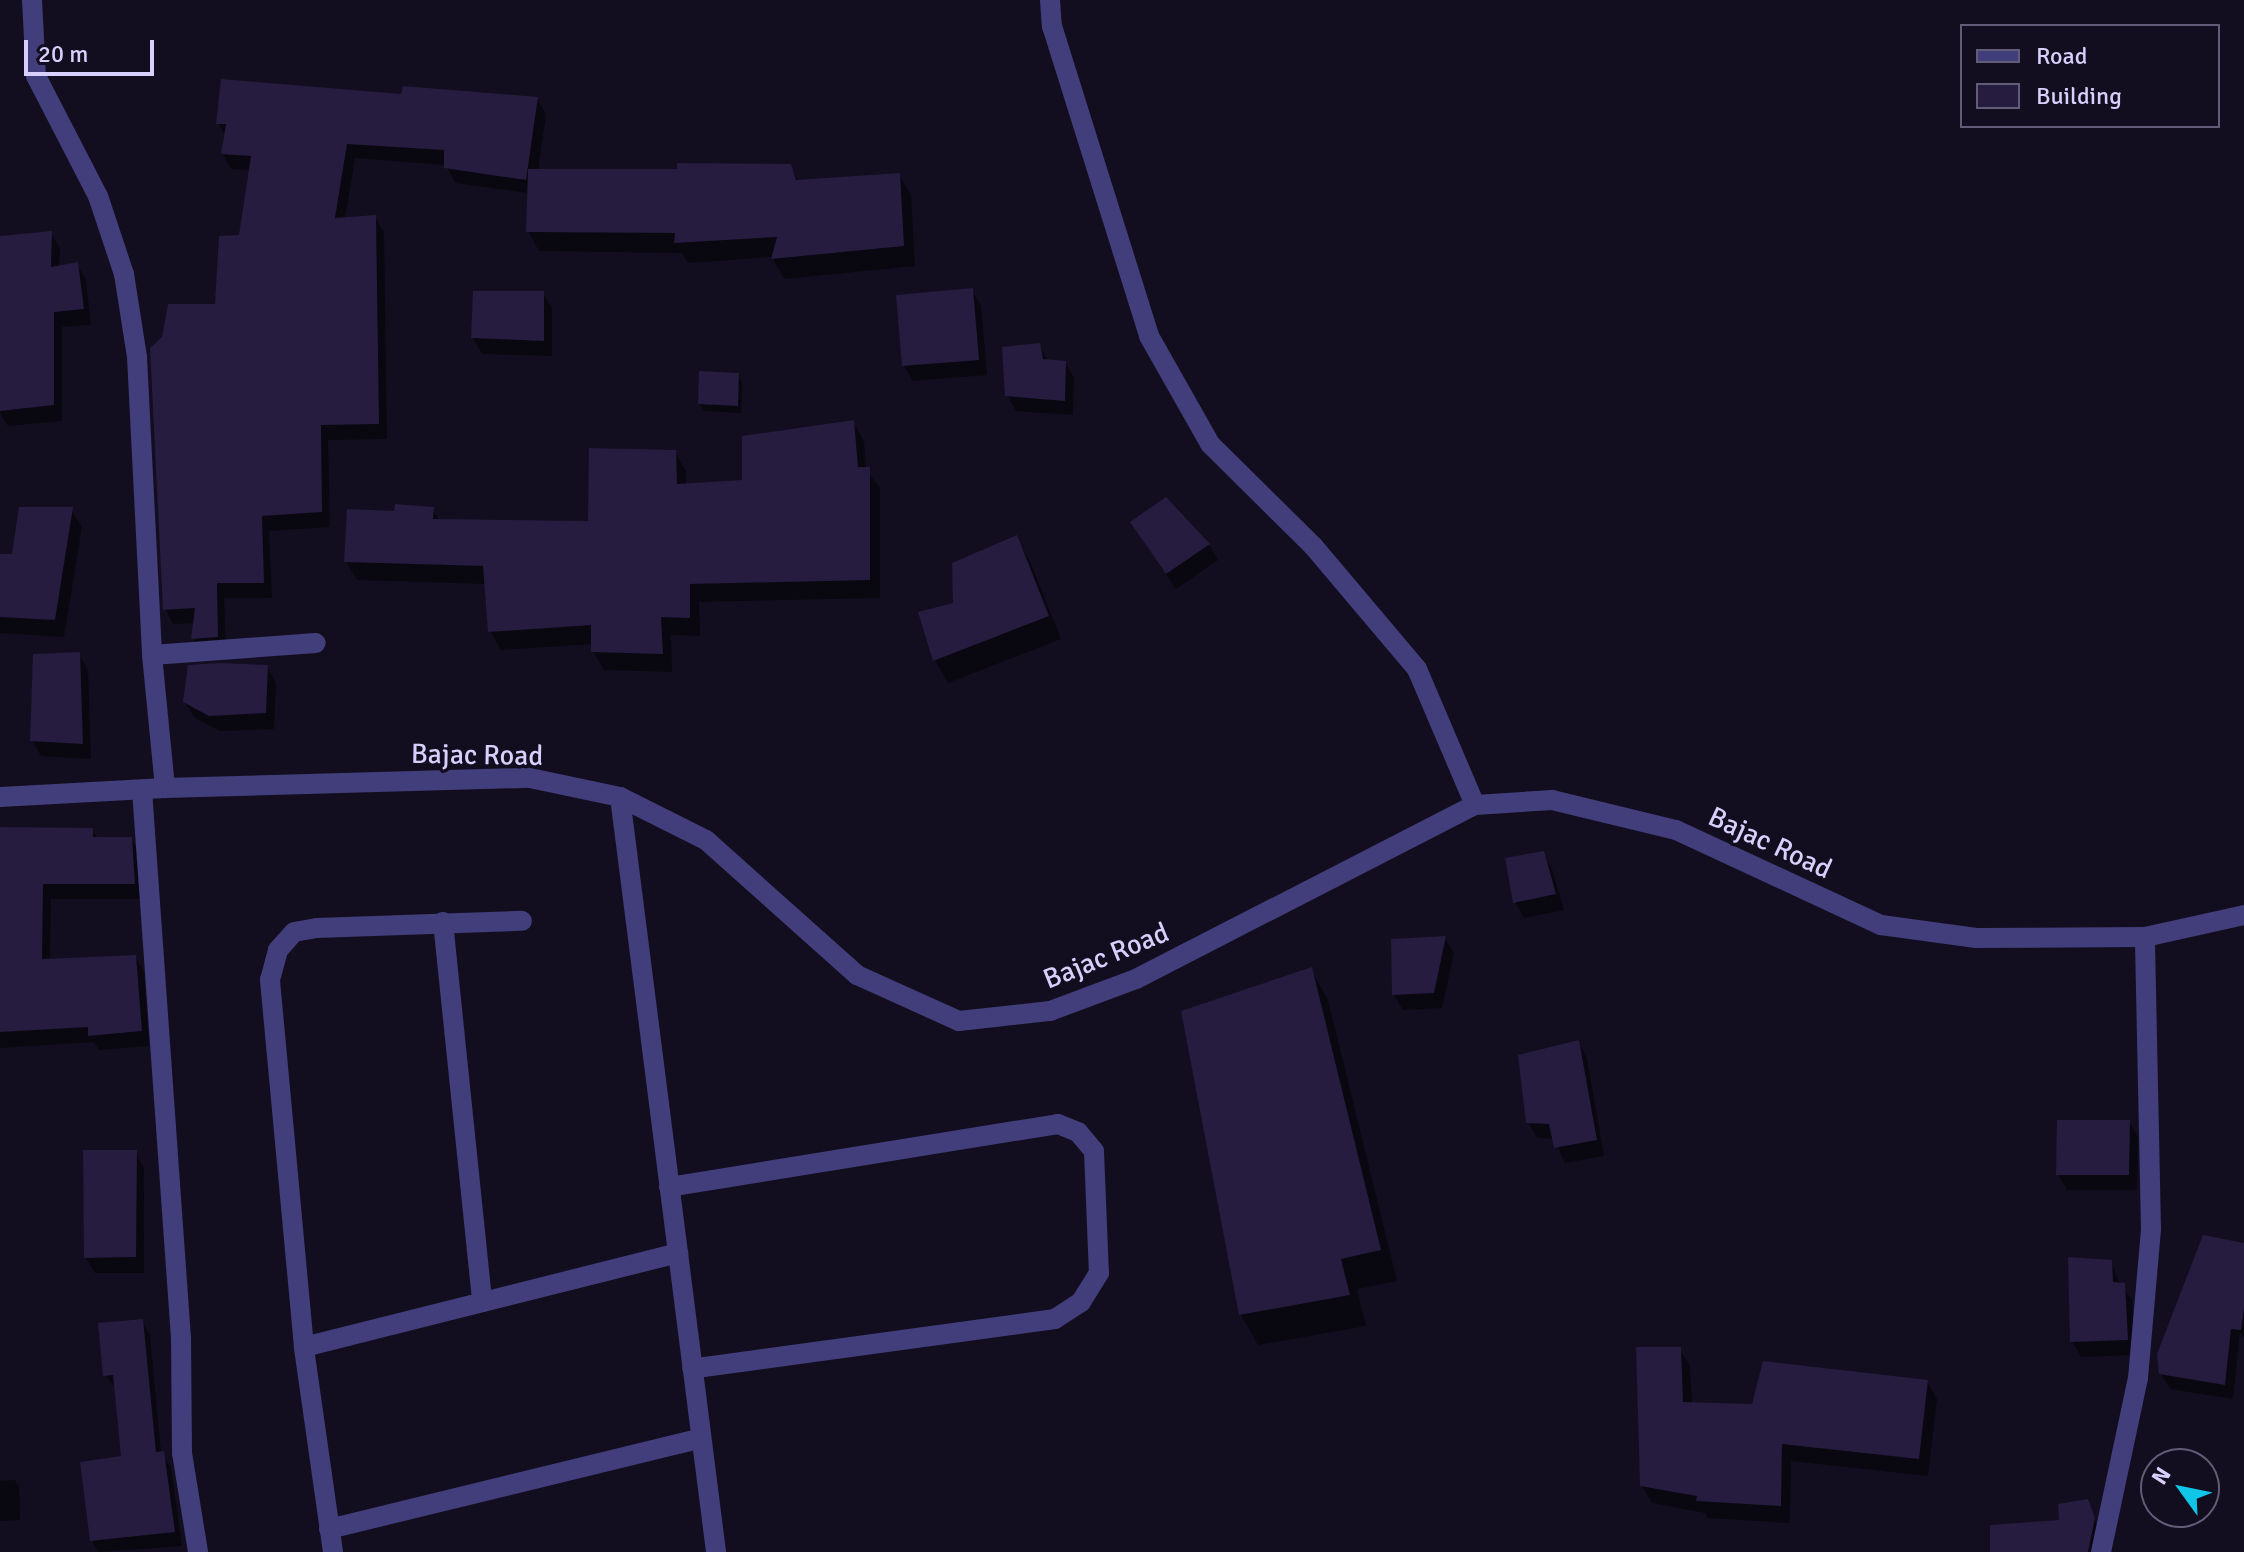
<!DOCTYPE html>
<style>
body{margin:0}
#map{position:relative;width:2244px;height:1552px;overflow:hidden;background:#120e1f;font-family:Signika,sans-serif}
div>[style]{position:absolute}
.shadow>*{inset:0;background:#0007}
.building>*{inset:0;background:#251c3f}
.minor>*{height:20px;margin:-10px;padding:0 10px;transform-origin:10px;border-radius:10px;background:#423d7b}
.tertiary>*{height:20px;margin:-10px;padding:0 10px;transform-origin:10px;border-radius:10px;background:#423d7b}
span{translate:-50% -50%;white-space:nowrap;text-align:center;line-height:1.15;-webkit-text-stroke:7px #120e1f;paint-order:stroke}
.street-label{font-size:28px;color:#d7d0fc}
.legend{position:absolute;left:1960px;top:24px;width:260px;height:104px;box-sizing:border-box;background:#120e1f;border:2px solid #615c77;margin:0;padding:10px 14px;list-style:none;font-size:24px;color:#d7d0fc}
.legend li{display:flex;align-items:center;gap:16px;height:40px}
.legend b{width:40px;border:2px solid #615c77}
.north{position:absolute;left:2140px;top:1448px;width:80px;height:80px;box-sizing:border-box;background:#120e1f;border:2px solid #615c77;border-radius:50%;rotate:303deg;font-size:22px;font-weight:700;line-height:32px;text-align:center;color:#d7d0fc}
.north::after{content:'';display:block;margin:auto;width:28px;height:36px;background:#10c6e7;clip-path:polygon(50% 0,100% 100%,50% 72%,0 100%)}
.scale{position:absolute;left:24px;top:40px;width:130px;height:36px;box-sizing:border-box;border:4px solid #d7d0fc;border-top:0;padding-left:10px;font-size:24px;line-height:28px;white-space:nowrap;color:#d7d0fc;-webkit-text-stroke:6px #120e1f;paint-order:stroke}
</style>
<div id="map">
<div class="shadow">
<i style="clip-path:polygon(403px 97px,537px 99px,546px 114px,538px 171px,679px 171px,790px 166px,799px 182px,899px 175px,911px 195px,915px 266px,784px 279px,772px 257px,688px 263px,682px 253px,539px 251px,528px 231px,529px 193px,455px 183px,446px 165px,355px 158px,345px 219px,375px 217px,384px 232px,387px 439px,328px 440px,330px 527px,269px 531px,272px 598px,224px 598px,226px 652px,202px 654px,193px 639px,195px 623px,173px 624px,165px 609px,217px 306px,241px 237px,251px 170px,231px 169px,223px 154px,226px 137px,218px 123px)"></i>
<i style="clip-path:polygon(51px 233px,60px 248px,59px 267px,77px 264px,86px 280px,91px 325px,62px 327px,62px 421px,8px 426px,0 413px,0 238px)"></i>
<i style="clip-path:polygon(972px 290px,981px 306px,987px 375px,913px 381px,904px 366px)"></i>
<i style="clip-path:polygon(543px 293px,552px 308px,552px 356px,482px 354px,473px 338px)"></i>
<i style="clip-path:polygon(1039px 345px,1048px 361px,1065px 362px,1074px 378px,1073px 415px,1016px 411px,1007px 395px)"></i>
<i style="clip-path:polygon(738px 375px,742px 382px,741px 413px,704px 411px,700px 404px)"></i>
<i style="clip-path:polygon(853px 422px,864px 441px,866px 469px,880px 488px,880px 598px,699px 602px,700px 636px,671px 635px,672px 672px,604px 670px,593px 651px,593px 644px,501px 650px,490px 631px,486px 584px,357px 580px,346px 562px,396px 514px,432px 509px,440px 521px,590px 523px,675px 452px,686px 471px,686px 486px,744px 482px)"></i>
<i style="clip-path:polygon(1166px 500px,1209px 545px,1218px 560px,1176px 589px,1141px 538px)"></i>
<i style="clip-path:polygon(71px 509px,82px 527px,64px 637px,0 633px,0 556px,14px 556px)"></i>
<i style="clip-path:polygon(1016px 538px,1030px 561px,1061px 639px,948px 683px,935px 660px,955px 605px)"></i>
<i style="clip-path:polygon(79px 654px,88px 670px,91px 759px,41px 756px,32px 740px)"></i>
<i style="clip-path:polygon(267px 667px,276px 683px,274px 729px,220px 731px,195px 718px,185px 702px)"></i>
<i style="clip-path:polygon(0 829px,92px 830px,98px 839px,131px 839px,140px 854px,142px 899px,51px 899px,50px 961px,135px 957px,144px 972px,149px 1046px,99px 1050px,94px 1042px,0 1048px)"></i>
<i style="clip-path:polygon(1543px 853px,1552px 869px,1564px 910px,1524px 918px,1515px 902px)"></i>
<i style="clip-path:polygon(1445px 938px,1454px 953px,1442px 1008px,1403px 1010px,1394px 995px)"></i>
<i style="clip-path:polygon(1311px 969px,1328px 1000px,1397px 1281px,1357px 1289px,1366px 1326px,1258px 1345px,1241px 1315px,1183px 1012px)"></i>
<i style="clip-path:polygon(1578px 1042px,1587px 1058px,1604px 1156px,1565px 1163px,1554px 1139px,1537px 1138px,1528px 1122px)"></i>
<i style="clip-path:polygon(2129px 1122px,2138px 1137px,2137px 1190px,2067px 1190px,2058px 1175px)"></i>
<i style="clip-path:polygon(135px 1152px,144px 1168px,144px 1273px,95px 1273px,86px 1258px)"></i>
<i style="clip-path:polygon(2244px 1245px,2244px 1337px,2240px 1332px,2233px 1399px,2170px 1389px,2161px 1374px)"></i>
<i style="clip-path:polygon(2111px 1262px,2120px 1284px,2132px 1300px,2136px 1355px,2081px 1357px,2072px 1341px)"></i>
<i style="clip-path:polygon(142px 1321px,150px 1335px,161px 1453px,171px 1468px,182px 1546px,98px 1552px,92px 1541px,123px 1458px,116px 1389px,105px 1375px)"></i>
<i style="clip-path:polygon(1680px 1349px,1690px 1367px,1692px 1405px,1753px 1406px,1927px 1381px,1937px 1399px,1928px 1476px,1791px 1461px,1790px 1523px,1708px 1518px,1705px 1513px,1652px 1503px,1642px 1486px)"></i>
<i style="clip-path:polygon(15px 1480px,19px 1487px,20px 1520px,0 1521px,0 1481px)"></i>
<i style="clip-path:polygon(2087px 1501px,2101px 1536px,2098px 1552px,1991px 1552px,2061px 1522px)"></i>
</div>
<div class="building">
<i style="clip-path:polygon(221px 79px,401px 94px,403px 86px,538px 97px,526px 180px,444px 168px,444px 150px,347px 144px,335px 218px,376px 215px,379px 424px,321px 425px,322px 512px,262px 516px,264px 583px,217px 583px,218px 637px,191px 639px,195px 608px,163px 610px,150px 348px,162px 337px,168px 304px,215px 304px,219px 236px,239px 235px,251px 156px,221px 154px,226px 124px,216px 124px)"></i>
<i style="clip-path:polygon(677px 163px,791px 164px,796px 180px,900px 173px,904px 246px,771px 259px,777px 237px,674px 243px,675px 233px,526px 232px,528px 169px,677px 169px)"></i>
<i style="clip-path:polygon(52px 231px,51px 267px,78px 262px,84px 309px,54px 312px,54px 405px,0 411px,0 236px)"></i>
<i style="clip-path:polygon(973px 288px,979px 360px,902px 366px,896px 295px)"></i>
<i style="clip-path:polygon(473px 291px,544px 291px,544px 341px,471px 338px)"></i>
<i style="clip-path:polygon(1040px 343px,1043px 359px,1066px 361px,1065px 401px,1005px 396px,1002px 347px)"></i>
<i style="clip-path:polygon(699px 371px,739px 373px,738px 406px,698px 404px)"></i>
<i style="clip-path:polygon(854px 420px,858px 467px,870px 467px,870px 580px,690px 584px,690px 618px,661px 617px,663px 654px,591px 652px,591px 625px,488px 632px,483px 566px,344px 562px,347px 509px,394px 511px,395px 504px,434px 507px,433px 519px,588px 521px,589px 448px,676px 450px,677px 484px,742px 480px,742px 436px)"></i>
<i style="clip-path:polygon(1166px 497px,1210px 544px,1166px 574px,1130px 522px)"></i>
<i style="clip-path:polygon(19px 507px,73px 507px,55px 620px,0 617px,0 554px,12px 554px)"></i>
<i style="clip-path:polygon(1017px 535px,1049px 616px,933px 661px,918px 612px,953px 603px,952px 563px)"></i>
<i style="clip-path:polygon(80px 652px,83px 744px,30px 741px,33px 654px)"></i>
<i style="clip-path:polygon(219px 663px,268px 665px,266px 713px,209px 716px,183px 702px,188px 665px)"></i>
<i style="clip-path:polygon(0 827px,93px 828px,93px 837px,132px 837px,135px 884px,43px 884px,42px 959px,136px 955px,142px 1031px,88px 1036px,88px 1027px,0 1032px)"></i>
<i style="clip-path:polygon(1544px 851px,1556px 894px,1513px 903px,1505px 858px)"></i>
<i style="clip-path:polygon(1446px 936px,1434px 993px,1392px 995px,1391px 939px)"></i>
<i style="clip-path:polygon(1312px 967px,1381px 1250px,1341px 1259px,1350px 1295px,1239px 1315px,1181px 1011px)"></i>
<i style="clip-path:polygon(1579px 1040px,1597px 1140px,1554px 1148px,1549px 1124px,1526px 1123px,1518px 1055px)"></i>
<i style="clip-path:polygon(2057px 1120px,2130px 1120px,2129px 1175px,2056px 1175px)"></i>
<i style="clip-path:polygon(83px 1150px,137px 1150px,136px 1257px,84px 1258px)"></i>
<i style="clip-path:polygon(2203px 1235px,2244px 1243px,2244px 1308px,2241px 1330px,2231px 1329px,2225px 1385px,2159px 1374px,2157px 1354px)"></i>
<i style="clip-path:polygon(2068px 1257px,2112px 1260px,2113px 1282px,2125px 1283px,2128px 1340px,2070px 1342px)"></i>
<i style="clip-path:polygon(143px 1319px,156px 1452px,164px 1451px,175px 1532px,90px 1541px,80px 1462px,121px 1456px,113px 1375px,103px 1376px,98px 1323px)"></i>
<i style="clip-path:polygon(1636px 1347px,1681px 1347px,1683px 1402px,1752px 1404px,1763px 1361px,1928px 1380px,1919px 1459px,1782px 1444px,1781px 1506px,1696px 1501px,1697px 1496px,1640px 1486px)"></i>
<i style="clip-path:polygon(2088px 1499px,2095px 1518px,2088px 1552px,1990px 1552px,1990px 1525px,2059px 1520px,2058px 1504px)"></i>
</div>
<div class="minor">
<i style="left:32px;top:0;width:76px;rotate:87deg"></i>
<i style="left:36px;top:76px;width:135px;rotate:62.7deg"></i>
<i style="left:98px;top:196px;width:82px;rotate:71.6deg"></i>
<i style="left:124px;top:274px;width:84px;rotate:81.1deg"></i>
<i style="left:137px;top:357px;width:298px;rotate:87.1deg"></i>
<i style="left:152px;top:655px;width:134px;rotate:84.4deg"></i>
<i style="left:1050px;top:0;width:26px;rotate:86deg"></i>
<i style="left:1052px;top:26px;width:325px;rotate:72.6deg"></i>
<i style="left:1149px;top:336px;width:124px;rotate:60.5deg"></i>
<i style="left:1210px;top:444px;width:146px;rotate:44.7deg"></i>
<i style="left:1314px;top:547px;width:160px;rotate:49.8deg"></i>
<i style="left:1417px;top:669px;width:148px;rotate:66.9deg"></i>
<i style="left:152px;top:655px;width:164px;rotate:-4.2deg"></i>
<i style="left:142px;top:790px;width:549px;rotate:85.93deg"></i>
<i style="left:181px;top:1338px;width:115px;rotate:89.5deg"></i>
<i style="left:182px;top:1453px;width:100px;rotate:80.8deg"></i>
<i style="left:620px;top:797px;width:761px;rotate:82.75deg"></i>
<i style="left:443px;top:922px;width:382px;rotate:84.1deg"></i>
<i style="left:669px;top:1187px;width:394px;rotate:-9.2deg"></i>
<i style="left:1058px;top:1124px;width:22px;rotate:22deg"></i>
<i style="left:1078px;top:1132px;width:25px;rotate:50deg"></i>
<i style="left:1094px;top:1151px;width:122px;rotate:87.7deg"></i>
<i style="left:1099px;top:1273px;width:34px;rotate:122deg"></i>
<i style="left:1081px;top:1302px;width:31px;rotate:147deg"></i>
<i style="left:1055px;top:1319px;width:366px;rotate:172.2deg"></i>
<i style="left:304px;top:1347px;width:386px;rotate:-14.1deg"></i>
<i style="left:329px;top:1529px;width:383px;rotate:-13.7deg"></i>
<i style="left:333px;top:1552px;width:207px;rotate:-98.1deg"></i>
<i style="left:304px;top:1347px;width:369px;rotate:-95.3deg"></i>
<i style="left:270px;top:980px;width:31px;rotate:-75deg"></i>
<i style="left:278px;top:950px;width:24px;rotate:-48deg"></i>
<i style="left:294px;top:932px;width:23px;rotate:-10deg"></i>
<i style="left:317px;top:928px;width:205px;rotate:-2deg"></i>
<i style="left:2101px;top:1552px;width:178px;rotate:-78deg"></i>
<i style="left:2138px;top:1378px;width:150px;rotate:-85deg"></i>
<i style="left:2151px;top:1229px;width:292px;rotate:-91.2deg"></i>
</div>
<div class="tertiary">
<i style="left:0;top:797px;width:165px;rotate:-3.1deg"></i>
<i style="left:165px;top:788px;width:365px;rotate:-1.6deg"></i>
<i style="left:530px;top:778px;width:92px;rotate:11.9deg"></i>
<i style="left:620px;top:797px;width:96px;rotate:26.6deg"></i>
<i style="left:706px;top:840px;width:203px;rotate:41.8deg"></i>
<i style="left:857px;top:975px;width:112px;rotate:24.3deg"></i>
<i style="left:959px;top:1021px;width:92px;rotate:-6.3deg"></i>
<i style="left:1050px;top:1011px;width:92px;rotate:-20.4deg"></i>
<i style="left:1136px;top:979px;width:381px;rotate:-27.2deg"></i>
<i style="left:1475px;top:805px;width:77px;rotate:-3.7deg"></i>
<i style="left:1552px;top:800px;width:128px;rotate:13.6deg"></i>
<i style="left:1676px;top:830px;width:226px;rotate:24.9deg"></i>
<i style="left:1881px;top:925px;width:96px;rotate:7.8deg"></i>
<i style="left:1976px;top:938px;width:169px;rotate:-0.3deg"></i>
<i style="left:2145px;top:937px;width:101px;rotate:-12.5deg"></i>
</div>
<div class="street-label">
<span style="left:477px;top:755px;rotate:1deg">Bajac Road</span>
<span style="left:1770px;top:843px;rotate:25deg">Bajac Road</span>
<span style="left:1106px;top:956px;rotate:-22deg">Bajac Road</span>
</div>
<ul class="legend">
<li><b style="height:10px;background:#423d7b"></b>Road</li>
<li><b style="height:22px;background:#251c3f"></b>Building</li>
</ul>
<div class="north">N</div>
<div class="scale">20 m</div>
</div>
